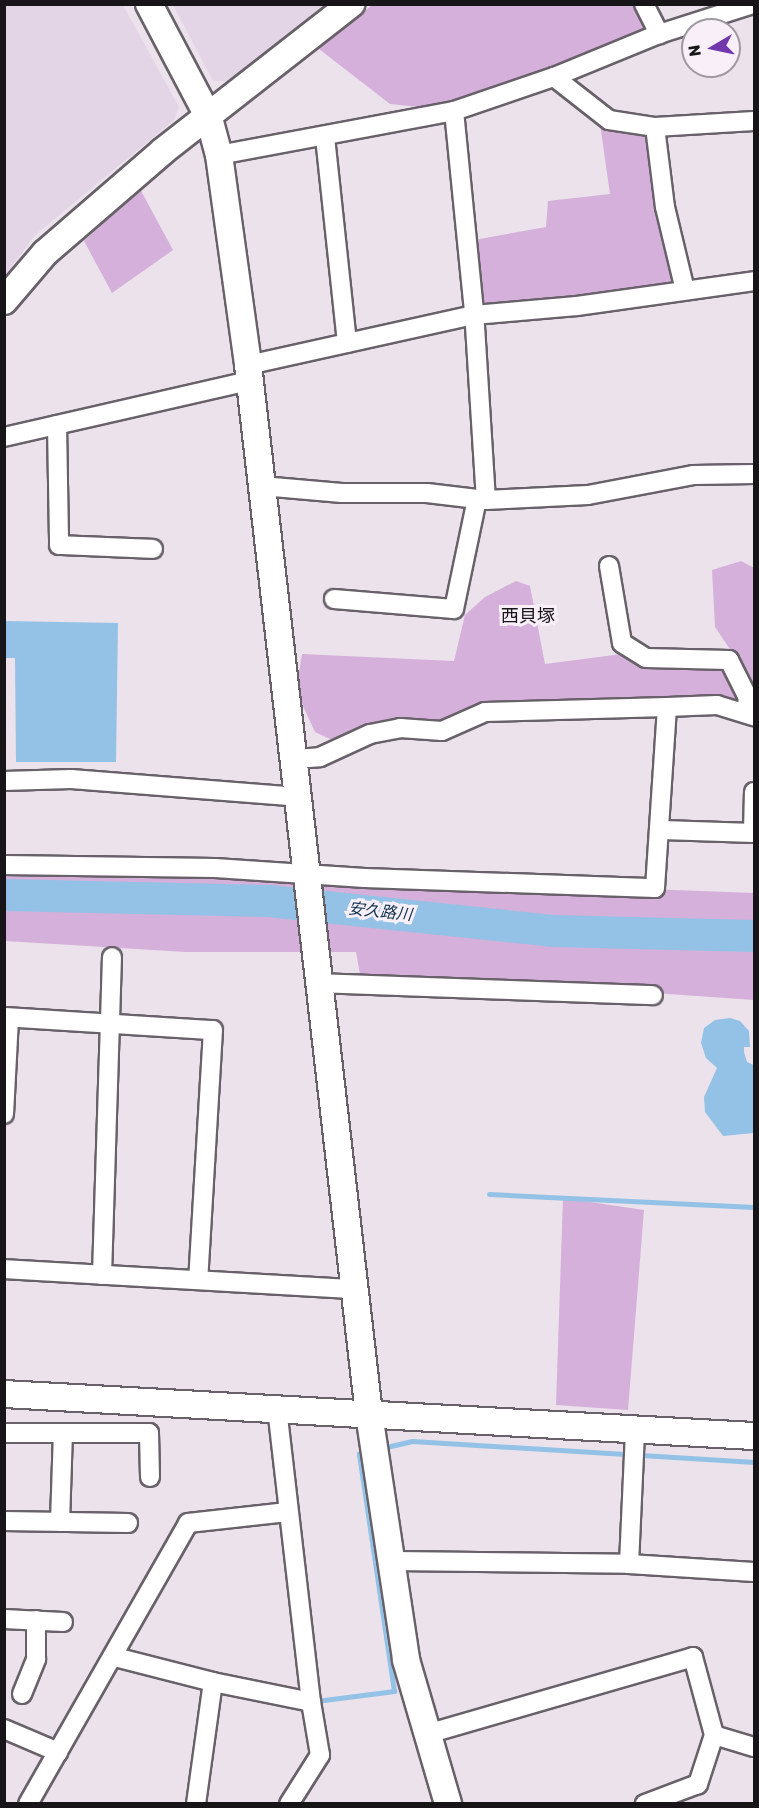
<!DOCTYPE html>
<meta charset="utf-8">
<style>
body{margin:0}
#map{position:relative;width:759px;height:1808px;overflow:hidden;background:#ebe2ec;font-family:Rubik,"Noto Sans JP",sans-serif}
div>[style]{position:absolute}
.built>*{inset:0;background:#e3d5e5}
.green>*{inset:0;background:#d5b0da}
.water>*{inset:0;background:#93c2e6}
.stream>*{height:5px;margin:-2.5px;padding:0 2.5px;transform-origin:2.5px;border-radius:2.5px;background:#93c2e6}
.river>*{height:32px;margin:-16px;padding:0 16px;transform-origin:16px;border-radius:16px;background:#93c2e6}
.roads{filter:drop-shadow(2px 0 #686169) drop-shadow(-2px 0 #686169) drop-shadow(0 2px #686169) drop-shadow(0 -2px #686169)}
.street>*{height:18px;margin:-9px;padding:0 9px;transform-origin:9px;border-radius:9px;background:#fff}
.secondary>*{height:26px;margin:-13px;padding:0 13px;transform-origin:13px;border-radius:13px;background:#fff}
span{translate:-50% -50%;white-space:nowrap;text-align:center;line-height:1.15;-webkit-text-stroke:6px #f8eff9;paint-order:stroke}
.water-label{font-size:16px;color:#0d334c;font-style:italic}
.quarter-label{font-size:18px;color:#181518}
.frame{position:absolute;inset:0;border:6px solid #181518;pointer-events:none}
.north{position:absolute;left:681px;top:18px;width:60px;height:60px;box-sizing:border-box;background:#f8eff9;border:2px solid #9e989f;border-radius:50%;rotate:261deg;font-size:16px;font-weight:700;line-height:24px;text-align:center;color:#181518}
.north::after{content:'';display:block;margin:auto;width:21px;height:27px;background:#7237ad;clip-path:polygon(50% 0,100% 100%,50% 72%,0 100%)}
</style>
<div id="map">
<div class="built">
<i style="clip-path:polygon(5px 4px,123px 5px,179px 107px,174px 120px,35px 235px,5px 275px)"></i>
<i style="clip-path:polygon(173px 5px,329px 5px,235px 81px,213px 81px)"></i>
</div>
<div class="green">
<i style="clip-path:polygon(372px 5px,644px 5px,656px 29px,439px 109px,390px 104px,319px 49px)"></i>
<i style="clip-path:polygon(600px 124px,656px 136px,678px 291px,474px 310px,474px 240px,546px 227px,548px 201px,610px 194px)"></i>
<i style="clip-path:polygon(140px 189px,173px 250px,112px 293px,84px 241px)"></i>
<i style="clip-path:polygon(741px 561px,754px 568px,754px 685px,715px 627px,712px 570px)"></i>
<i style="clip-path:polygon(516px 581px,530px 586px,545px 664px,637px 652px,733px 670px,746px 713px,486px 712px,442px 731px,400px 728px,345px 746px,315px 732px,296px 691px,302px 654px,454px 661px,465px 615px,485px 597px)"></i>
<i style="clip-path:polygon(5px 865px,754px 893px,754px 1000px,582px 988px,361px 980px,356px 952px,186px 952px,5px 941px)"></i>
<i style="clip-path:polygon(563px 1198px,644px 1210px,628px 1410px,556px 1405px)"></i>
</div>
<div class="water">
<i style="clip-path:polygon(4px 621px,118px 623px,116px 762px,16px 762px,15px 658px,5px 658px)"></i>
<i style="clip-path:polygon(730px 1018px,740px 1021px,749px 1031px,750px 1047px,744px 1047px,744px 1052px,747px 1062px,754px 1065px,754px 1133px,723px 1136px,705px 1112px,704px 1097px,717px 1068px,706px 1058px,701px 1043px,704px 1028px,715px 1020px)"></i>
</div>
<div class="stream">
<i style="left:489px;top:1194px;width:265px;rotate:2.8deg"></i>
<i style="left:382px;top:1448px;width:31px;rotate:-13deg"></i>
<i style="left:412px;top:1441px;width:343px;rotate:3.5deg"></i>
<i style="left:316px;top:1704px;width:3px;rotate:-90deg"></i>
<i style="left:316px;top:1701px;width:79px;rotate:-7.3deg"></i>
<i style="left:394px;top:1691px;width:240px;rotate:-98.4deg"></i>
<i style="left:359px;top:1454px;width:8px;rotate:-14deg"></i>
</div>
<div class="river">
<i style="left:4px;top:895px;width:264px;rotate:1.3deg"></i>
<i style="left:268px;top:901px;width:288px;rotate:6deg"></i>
<i style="left:554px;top:931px;width:200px;rotate:1.4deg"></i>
</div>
<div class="roads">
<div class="street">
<i style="left:644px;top:4px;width:34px;rotate:63deg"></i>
<i style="left:554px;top:77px;width:70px;rotate:38deg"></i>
<i style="left:609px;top:120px;width:47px;rotate:8.7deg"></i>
<i style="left:655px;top:127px;width:99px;rotate:-3.5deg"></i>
<i style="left:454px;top:111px;width:200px;rotate:84.3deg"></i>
<i style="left:474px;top:310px;width:190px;rotate:86.4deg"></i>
<i style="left:655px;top:127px;width:81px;rotate:82.9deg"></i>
<i style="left:665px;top:207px;width:85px;rotate:76.5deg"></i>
<i style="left:325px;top:137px;width:207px;rotate:83.9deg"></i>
<i style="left:219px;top:155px;width:239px;rotate:-10.6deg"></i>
<i style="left:454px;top:111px;width:106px;rotate:-18.8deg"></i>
<i style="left:554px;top:77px;width:113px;rotate:-22.3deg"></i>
<i style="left:659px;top:34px;width:99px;rotate:-17.7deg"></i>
<i style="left:248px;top:365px;width:231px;rotate:-12.5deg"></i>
<i style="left:474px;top:315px;width:103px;rotate:-5deg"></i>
<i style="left:577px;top:306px;width:179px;rotate:-8deg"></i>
<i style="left:57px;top:425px;width:120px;rotate:89deg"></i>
<i style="left:59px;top:545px;width:94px;rotate:2.4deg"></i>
<i style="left:4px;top:437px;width:251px;rotate:-12.9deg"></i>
<i style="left:262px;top:486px;width:80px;rotate:5deg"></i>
<i style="left:342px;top:493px;width:85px"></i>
<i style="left:427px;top:493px;width:59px;rotate:6.8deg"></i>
<i style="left:486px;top:500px;width:102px;rotate:-2.8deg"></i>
<i style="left:588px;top:495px;width:108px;rotate:-10.7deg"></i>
<i style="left:694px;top:475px;width:60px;rotate:-1deg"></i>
<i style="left:609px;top:566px;width:78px;rotate:80.4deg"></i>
<i style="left:622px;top:643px;width:28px;rotate:32deg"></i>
<i style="left:646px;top:658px;width:83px;rotate:1.4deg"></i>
<i style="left:729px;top:660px;width:42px;rotate:63.4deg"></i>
<i style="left:748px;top:698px;width:15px;rotate:98deg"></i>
<i style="left:334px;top:599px;width:120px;rotate:4.8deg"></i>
<i style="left:454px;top:609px;width:112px;rotate:-78.2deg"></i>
<i style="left:294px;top:759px;width:26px;rotate:-4deg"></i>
<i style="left:320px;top:757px;width:55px;rotate:-24.7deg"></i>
<i style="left:370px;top:734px;width:31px;rotate:-11deg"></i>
<i style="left:400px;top:728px;width:42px;rotate:4.1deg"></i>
<i style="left:442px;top:731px;width:47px;rotate:-23.8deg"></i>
<i style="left:485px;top:712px;width:182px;rotate:-1.6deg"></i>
<i style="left:4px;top:781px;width:67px;rotate:-1.7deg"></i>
<i style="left:71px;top:779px;width:228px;rotate:4.5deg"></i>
<i style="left:662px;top:830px;width:92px;rotate:1.9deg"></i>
<i style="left:753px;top:832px;width:40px;rotate:-88.6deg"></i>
<i style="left:4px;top:865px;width:211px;rotate:0.8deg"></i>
<i style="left:215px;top:868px;width:150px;rotate:3.8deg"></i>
<i style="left:365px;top:878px;width:290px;rotate:2deg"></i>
<i style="left:655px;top:888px;width:181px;rotate:-86.2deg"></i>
<i style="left:667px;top:707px;width:50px;rotate:-2.3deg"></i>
<i style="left:717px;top:705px;width:39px;rotate:17deg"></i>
<i style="left:318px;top:983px;width:335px;rotate:2.1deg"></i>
<i style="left:4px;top:1017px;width:209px;rotate:3.6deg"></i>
<i style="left:213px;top:1030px;width:250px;rotate:93.4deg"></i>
<i style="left:4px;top:1114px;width:96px;rotate:-87deg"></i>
<i style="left:4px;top:1269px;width:351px;rotate:3.3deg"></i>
<i style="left:102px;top:1275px;width:318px;rotate:-88.2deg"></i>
<i style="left:4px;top:1433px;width:145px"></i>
<i style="left:149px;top:1433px;width:44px;rotate:88.7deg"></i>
<i style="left:4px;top:1521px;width:124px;rotate:0.9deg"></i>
<i style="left:60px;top:1522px;width:89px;rotate:-88.1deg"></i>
<i style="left:394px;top:1561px;width:235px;rotate:0.7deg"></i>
<i style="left:629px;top:1564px;width:125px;rotate:3.7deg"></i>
<i style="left:629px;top:1564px;width:134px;rotate:-87.4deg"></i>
<i style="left:4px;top:1619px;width:59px;rotate:2.9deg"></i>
<i style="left:115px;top:1657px;width:101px;rotate:14.3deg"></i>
<i style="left:22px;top:1694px;width:38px;rotate:-68deg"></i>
<i style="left:36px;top:1659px;width:39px;rotate:-90deg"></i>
<i style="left:4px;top:1729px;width:59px;rotate:23.1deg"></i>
<i style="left:427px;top:1734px;width:277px;rotate:-16.1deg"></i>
<i style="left:693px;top:1657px;width:81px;rotate:74.9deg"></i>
<i style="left:714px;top:1735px;width:52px;rotate:108.1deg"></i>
<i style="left:698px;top:1784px;width:57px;rotate:159.3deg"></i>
<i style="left:714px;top:1735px;width:42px;rotate:16.7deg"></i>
<i style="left:28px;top:1804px;width:323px;rotate:-60.3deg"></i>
<i style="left:188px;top:1523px;width:100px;rotate:-6.3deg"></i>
<i style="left:196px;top:1804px;width:123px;rotate:-82.1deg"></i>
<i style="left:213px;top:1682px;width:100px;rotate:11.5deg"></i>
<i style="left:311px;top:1702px;width:294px;rotate:-96.6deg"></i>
<i style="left:289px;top:1804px;width:58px;rotate:-57.7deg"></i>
<i style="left:320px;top:1755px;width:54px;rotate:-99.6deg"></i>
</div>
<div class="secondary">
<i style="left:149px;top:4px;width:129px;rotate:62.2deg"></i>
<i style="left:209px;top:118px;width:38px;rotate:75deg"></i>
<i style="left:219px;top:155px;width:212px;rotate:82.1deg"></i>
<i style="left:248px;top:365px;width:1056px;rotate:83.42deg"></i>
<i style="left:369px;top:1414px;width:249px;rotate:81.4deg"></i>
<i style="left:406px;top:1660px;width:150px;rotate:73.7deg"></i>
<i style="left:4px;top:301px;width:63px;rotate:-49.5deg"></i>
<i style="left:45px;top:253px;width:156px;rotate:-40.8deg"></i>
<i style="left:163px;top:151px;width:239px;rotate:-38deg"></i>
<i style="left:4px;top:1394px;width:751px;rotate:3.21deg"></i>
</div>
</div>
<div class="water-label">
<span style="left:380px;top:912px;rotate:6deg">安久路川</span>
</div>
<div class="quarter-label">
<span style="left:528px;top:616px">西貝塚</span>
</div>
<div class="frame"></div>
<div class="north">N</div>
</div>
